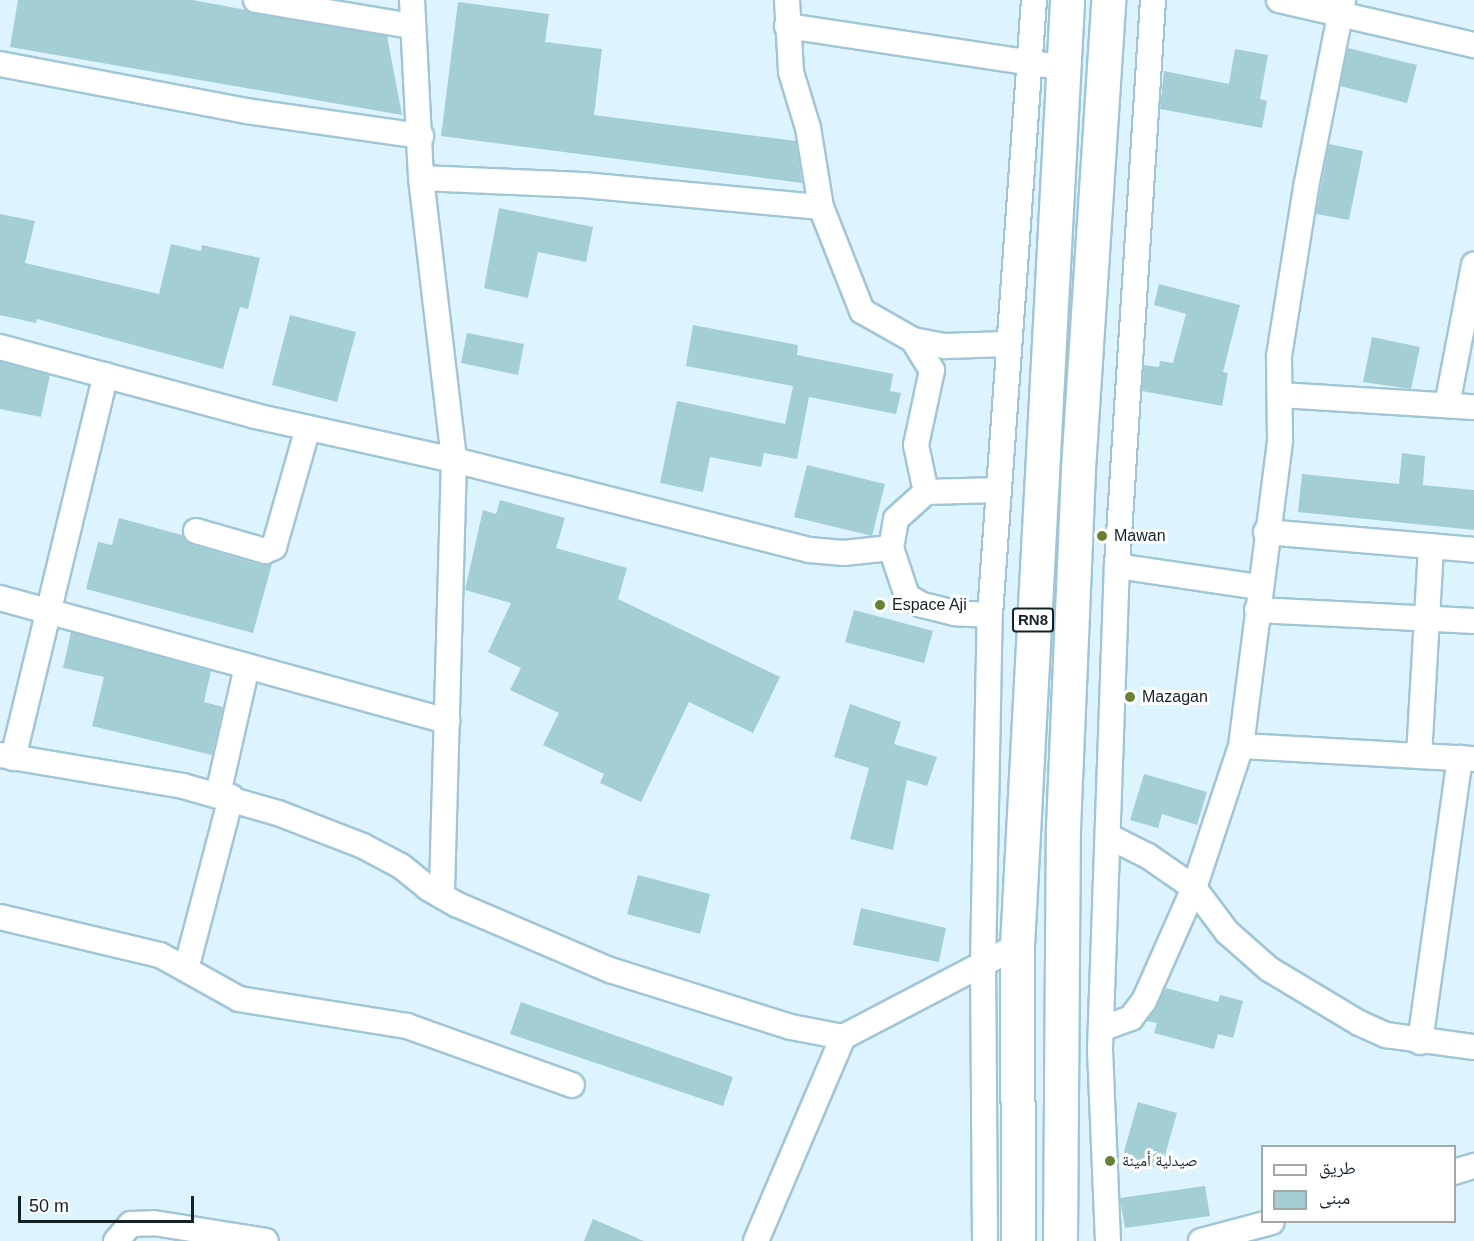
<!DOCTYPE html>
<meta charset="utf-8">
<style>
body{margin:0}
#map{position:relative;width:1474px;height:1241px;overflow:hidden;background:#ddf4fe;font-family:Helvetica,"Noto Naskh Arabic",sans-serif}
div>[style]{position:absolute}
.building>*{inset:0;background:#a3ced4}
.roads{filter:drop-shadow(2px 0 #a0c6d6) drop-shadow(-2px 0 #a0c6d6) drop-shadow(0 2px #a0c6d6) drop-shadow(0 -2px #a0c6d6)}
.minor>*{height:24px;margin:-12px;padding:0 12px;transform-origin:12px;border-radius:12px;background:#fff}
.highway>*{height:33px;margin:-16.5px;padding:0 16.5px;transform-origin:16.5px;border-radius:16.5px;background:#fff}
.dots>*{width:16px;height:16px;translate:-50% -50%;box-sizing:border-box;border:3px solid #fff;border-radius:50%}
span{translate:-50% -50%;white-space:nowrap;text-align:center;line-height:1.15;-webkit-text-stroke:6px #fff;paint-order:stroke}
.shield-label span{padding:2px 4px;background:#fff;border:2px solid;border-radius:4px;-webkit-text-stroke-width:0}
.shield-label{font-size:15px;color:#142228;font-weight:700}
.poi-label{font-size:16px;color:#142228}
.left{translate:0 -50%;text-align:left}
.legend{position:absolute;left:1261px;top:1145px;width:195px;height:78px;box-sizing:border-box;background:#fff;border:2px solid #a1a7a9;margin:0;padding:8px 10px;list-style:none;font-size:18px;color:#142228}
.legend li{display:flex;align-items:center;gap:12px;height:30px}
.legend b{width:30px;border:2px solid #a1a7a9}
.scale{position:absolute;left:18px;top:1196px;width:176px;height:27px;box-sizing:border-box;border:3px solid #142228;border-top:0;padding-left:8px;font-size:18px;line-height:21px;white-space:nowrap;color:#142228;-webkit-text-stroke:4px #fff;paint-order:stroke}
</style>
<div id="map">
<div class="building">
<i style="clip-path:polygon(18px 0,192px 0,387px 36px,402px 115px,10px 47px)"></i>
<i style="clip-path:polygon(458px 2px,549px 14px,545px 42px,602px 49px,594px 115px,796px 141px,802px 183px,441px 136px)"></i>
<i style="clip-path:polygon(1348px 48px,1417px 65px,1407px 103px,1340px 86px)"></i>
<i style="clip-path:polygon(1235px 49px,1268px 55px,1260px 99px,1267px 101px,1262px 128px,1160px 109px,1164px 71px,1229px 84px)"></i>
<i style="clip-path:polygon(1329px 144px,1363px 151px,1349px 220px,1316px 214px)"></i>
<i style="clip-path:polygon(499px 208px,593px 227px,586px 262px,538px 252px,528px 298px,484px 288px)"></i>
<i style="clip-path:polygon(0 214px,35px 221px,25px 263px,159px 294px,171px 244px,201px 251px,202px 245px,260px 258px,248px 309px,240px 307px,223px 369px,37px 319px,36px 323px,0 315px)"></i>
<i style="clip-path:polygon(1159px 284px,1240px 305px,1223px 372px,1228px 373px,1222px 406px,1142px 391px,1144px 365px,1159px 367px,1160px 361px,1173px 363px,1186px 314px,1154px 305px)"></i>
<i style="clip-path:polygon(290px 315px,356px 332px,337px 402px,272px 385px)"></i>
<i style="clip-path:polygon(693px 325px,798px 345px,797px 355px,893px 374px,890px 391px,901px 393px,896px 414px,809px 397px,797px 459px,764px 453px,761px 467px,710px 457px,703px 492px,660px 483px,677px 401px,785px 424px,793px 386px,686px 366px)"></i>
<i style="clip-path:polygon(467px 333px,524px 344px,518px 375px,461px 363px)"></i>
<i style="clip-path:polygon(1372px 337px,1420px 347px,1411px 389px,1363px 382px)"></i>
<i style="clip-path:polygon(0 362px,50px 375px,41px 417px,0 409px)"></i>
<i style="clip-path:polygon(1402px 453px,1425px 456px,1423px 485px,1474px 490px,1474px 530px,1298px 512px,1302px 474px,1399px 484px)"></i>
<i style="clip-path:polygon(807px 465px,885px 484px,872px 536px,794px 517px)"></i>
<i style="clip-path:polygon(500px 500px,565px 518px,556px 548px,627px 568px,618px 599px,780px 677px,753px 733px,689px 702px,641px 802px,600px 783px,604px 774px,543px 745px,559px 713px,510px 690px,521px 668px,488px 652px,511px 603px,465px 590px,483px 510px,496px 514px)"></i>
<i style="clip-path:polygon(119px 518px,182px 535px,192px 545px,261px 565px,272px 564px,253px 633px,86px 589px,98px 542px,112px 545px)"></i>
<i style="clip-path:polygon(854px 610px,933px 631px,924px 663px,845px 642px)"></i>
<i style="clip-path:polygon(71px 632px,211px 671px,204px 702px,223px 707px,212px 755px,92px 726px,104px 677px,63px 668px)"></i>
<i style="clip-path:polygon(850px 704px,901px 722px,894px 744px,937px 757px,927px 786px,907px 780px,893px 850px,850px 839px,869px 768px,834px 757px)"></i>
<i style="clip-path:polygon(1144px 774px,1207px 792px,1197px 825px,1162px 814px,1158px 828px,1130px 820px)"></i>
<i style="clip-path:polygon(638px 875px,710px 894px,700px 934px,627px 914px)"></i>
<i style="clip-path:polygon(861px 908px,946px 928px,939px 962px,853px 945px)"></i>
<i style="clip-path:polygon(1166px 988px,1218px 1002px,1220px 995px,1243px 1001px,1233px 1038px,1218px 1034px,1214px 1049px,1154px 1033px,1157px 1023px,1147px 1021px)"></i>
<i style="clip-path:polygon(521px 1002px,733px 1077px,723px 1106px,510px 1034px)"></i>
<i style="clip-path:polygon(1138px 1102px,1177px 1113px,1161px 1169px,1122px 1159px)"></i>
<i style="clip-path:polygon(1205px 1186px,1210px 1216px,1125px 1228px,1120px 1198px)"></i>
<i style="clip-path:polygon(593px 1219px,644px 1241px,584px 1241px)"></i>
</div>
<div class="roads">
<div class="minor">
<i style="left:256px;top:0;width:158px;rotate:9.5deg"></i>
<i style="left:412px;top:0;width:178px;rotate:87.1deg"></i>
<i style="left:421px;top:178px;width:284px;rotate:83.3deg"></i>
<i style="left:454px;top:460px;width:436px;rotate:91.6deg"></i>
<i style="left:787px;top:0;width:72px;rotate:86.8deg"></i>
<i style="left:791px;top:72px;width:59px;rotate:73.1deg"></i>
<i style="left:808px;top:128px;width:80px;rotate:80.7deg"></i>
<i style="left:821px;top:207px;width:112px;rotate:68.5deg"></i>
<i style="left:862px;top:311px;width:59px;rotate:29.6deg"></i>
<i style="left:913px;top:340px;width:33px;rotate:11deg"></i>
<i style="left:945px;top:346px;width:63px;rotate:-1.8deg"></i>
<i style="left:1279px;top:0;width:200px;rotate:13deg"></i>
<i style="left:787px;top:26px;width:262px;rotate:8.6deg"></i>
<i style="left:0;top:64px;width:251px;rotate:10.8deg"></i>
<i style="left:247px;top:111px;width:176px;rotate:8.2deg"></i>
<i style="left:421px;top:178px;width:162px;rotate:2.5deg"></i>
<i style="left:583px;top:185px;width:239px;rotate:5.3deg"></i>
<i style="left:913px;top:340px;width:36px;rotate:58deg"></i>
<i style="left:932px;top:370px;width:77px;rotate:102deg"></i>
<i style="left:916px;top:445px;width:48px;rotate:78deg"></i>
<i style="left:0;top:347px;width:264px;rotate:15.1deg"></i>
<i style="left:255px;top:416px;width:204px;rotate:12.5deg"></i>
<i style="left:454px;top:460px;width:366px;rotate:14.2deg"></i>
<i style="left:809px;top:550px;width:35px;rotate:5deg"></i>
<i style="left:844px;top:553px;width:47px;rotate:-6.1deg"></i>
<i style="left:1281px;top:395px;width:193px;rotate:3.6deg"></i>
<i style="left:1447px;top:405px;width:143px;rotate:-79.1deg"></i>
<i style="left:196px;top:531px;width:72px;rotate:16.2deg"></i>
<i style="left:265px;top:551px;width:10px;rotate:-24deg"></i>
<i style="left:274px;top:547px;width:124px;rotate:-74.1deg"></i>
<i style="left:1266px;top:532px;width:209px;rotate:4.9deg"></i>
<i style="left:1117px;top:566px;width:144px;rotate:8.4deg"></i>
<i style="left:0;top:598px;width:464px;rotate:15.4deg"></i>
<i style="left:1257px;top:610px;width:217px;rotate:2.9deg"></i>
<i style="left:990px;top:615px;width:35px;rotate:-177deg"></i>
<i style="left:955px;top:613px;width:34px;rotate:-166deg"></i>
<i style="left:922px;top:605px;width:17px;rotate:-149deg"></i>
<i style="left:907px;top:596px;width:51px;rotate:-108.4deg"></i>
<i style="left:891px;top:548px;width:29px;rotate:-80deg"></i>
<i style="left:896px;top:519px;width:40px;rotate:-42deg"></i>
<i style="left:926px;top:492px;width:72px;rotate:-1.6deg"></i>
<i style="left:1241px;top:746px;width:233px;rotate:3.2deg"></i>
<i style="left:0;top:755px;width:186px;rotate:9.6deg"></i>
<i style="left:183px;top:786px;width:99px;rotate:15.9deg"></i>
<i style="left:278px;top:813px;width:91px;rotate:21.2deg"></i>
<i style="left:363px;top:846px;width:43px;rotate:27.8deg"></i>
<i style="left:401px;top:866px;width:35px;rotate:39deg"></i>
<i style="left:428px;top:888px;width:34px;rotate:30deg"></i>
<i style="left:458px;top:905px;width:165px;rotate:23.2deg"></i>
<i style="left:610px;top:970px;width:190px;rotate:17.5deg"></i>
<i style="left:791px;top:1027px;width:53px;rotate:10.9deg"></i>
<i style="left:1419px;top:756px;width:210px;rotate:-86.7deg"></i>
<i style="left:13px;top:758px;width:394px;rotate:-76.4deg"></i>
<i style="left:218px;top:794px;width:131px;rotate:-77.2deg"></i>
<i style="left:1108px;top:836px;width:45px;rotate:26.6deg"></i>
<i style="left:1148px;top:856px;width:56px;rotate:34.8deg"></i>
<i style="left:1194px;top:888px;width:55px;rotate:53.1deg"></i>
<i style="left:1227px;top:932px;width:56px;rotate:41.4deg"></i>
<i style="left:1269px;top:969px;width:105px;rotate:31deg"></i>
<i style="left:1359px;top:1023px;width:30px;rotate:24deg"></i>
<i style="left:1386px;top:1035px;width:89px;rotate:7.8deg"></i>
<i style="left:0;top:917px;width:164px;rotate:13.4deg"></i>
<i style="left:160px;top:955px;width:90px;rotate:29.1deg"></i>
<i style="left:239px;top:999px;width:170px;rotate:9.1deg"></i>
<i style="left:407px;top:1026px;width:175px;rotate:19.7deg"></i>
<i style="left:186px;top:969px;width:178px;rotate:-75.3deg"></i>
<i style="left:1101px;top:1029px;width:32px;rotate:-20deg"></i>
<i style="left:1131px;top:1018px;width:21px;rotate:-53deg"></i>
<i style="left:1144px;top:1001px;width:124px;rotate:-66.1deg"></i>
<i style="left:1194px;top:888px;width:150px;rotate:-71.7deg"></i>
<i style="left:1241px;top:746px;width:308px;rotate:-82.7deg"></i>
<i style="left:1280px;top:440px;width:84px;rotate:-90.7deg"></i>
<i style="left:1279px;top:356px;width:171px;rotate:-80.9deg"></i>
<i style="left:1306px;top:187px;width:191px;rotate:-78.8deg"></i>
<i style="left:1420px;top:1042px;width:287px;rotate:-82deg"></i>
<i style="left:1454px;top:1172px;width:21px;rotate:-17deg"></i>
<i style="left:116px;top:1241px;width:23px;rotate:-49deg"></i>
<i style="left:131px;top:1224px;width:23px;rotate:-2deg"></i>
<i style="left:154px;top:1223px;width:113px;rotate:9.1deg"></i>
<i style="left:756px;top:1241px;width:222px;rotate:-66.9deg"></i>
<i style="left:843px;top:1037px;width:196px;rotate:-27.6deg"></i>
<i style="left:985px;top:1241px;width:277px;rotate:-90.4deg"></i>
<i style="left:983px;top:964px;width:349px;rotate:-88.9deg"></i>
<i style="left:990px;top:615px;width:617px;rotate:-85.91deg"></i>
<i style="left:1108px;top:1241px;width:192px;rotate:-92.4deg"></i>
<i style="left:1100px;top:1049px;width:483px;rotate:-88deg"></i>
<i style="left:1117px;top:566px;width:567px;rotate:-86.36deg"></i>
<i style="left:1201px;top:1241px;width:73px;rotate:-15deg"></i>
</div>
<div class="highway">
<i style="left:1018px;top:1241px;width:295px;rotate:-90.2deg"></i>
<i style="left:1017px;top:946px;width:947px;rotate:-86.97deg"></i>
<i style="left:1060px;top:1241px;width:413px;rotate:-89.6deg"></i>
<i style="left:1063px;top:828px;width:359px;rotate:-87.6deg"></i>
<i style="left:1078px;top:469px;width:470px;rotate:-86.3deg"></i>
</div>
</div>
<div class="dots">
<i style="left:1102px;top:536px;background:#668034"></i>
<i style="left:880px;top:605px;background:#668034"></i>
<i style="left:1130px;top:697px;background:#668034"></i>
<i style="left:1110px;top:1161px;background:#668034"></i>
</div>
<div class="shield-label">
<span style="left:1033px;top:620px">RN8</span>
</div>
<div class="poi-label">
<span class="left" style="left:1114px;top:536px">Mawan</span>
<span class="left" style="left:892px;top:605px">Espace Aji</span>
<span class="left" style="left:1142px;top:697px">Mazagan</span>
<span class="left" style="left:1122px;top:1161px">صيدلية أمينة</span>
</div>
<ul class="legend">
<li><b style="height:8px;background:#fff"></b>طريق</li>
<li><b style="height:16px;background:#a3ced4"></b>مبنى</li>
</ul>
<div class="scale">50 m</div>
</div>
